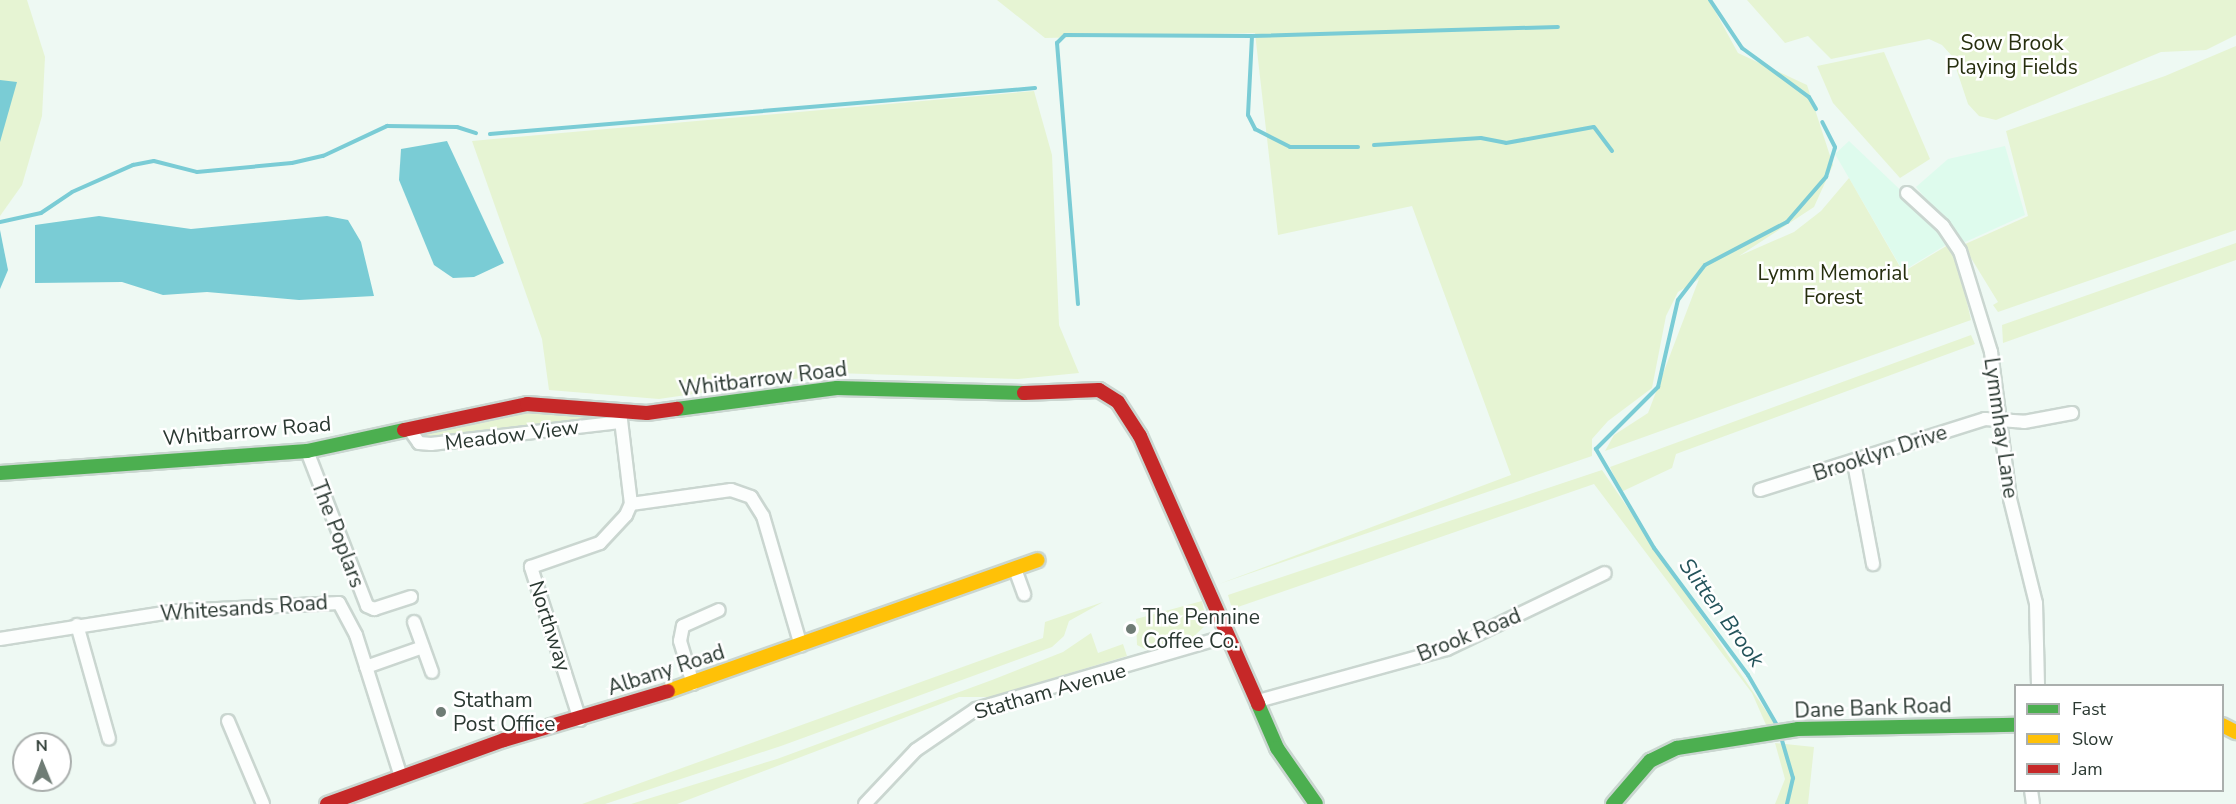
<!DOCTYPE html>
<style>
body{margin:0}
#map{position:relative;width:2236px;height:804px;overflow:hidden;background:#eef9f3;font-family:"Nunito Sans",sans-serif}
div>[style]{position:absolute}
.built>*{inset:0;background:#defbed}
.green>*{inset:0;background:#e6f4d3}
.water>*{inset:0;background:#7accd5}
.stream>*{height:4px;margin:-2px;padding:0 2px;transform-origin:2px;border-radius:2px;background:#7accd5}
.roads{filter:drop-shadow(2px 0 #cad6d0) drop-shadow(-2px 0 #cad6d0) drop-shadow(0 2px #cad6d0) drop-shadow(0 -2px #cad6d0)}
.street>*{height:12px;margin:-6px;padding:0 6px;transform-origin:6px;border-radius:6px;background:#fcfefd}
.fast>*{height:14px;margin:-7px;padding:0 7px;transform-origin:7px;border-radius:7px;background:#4caf50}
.slow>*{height:14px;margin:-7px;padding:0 7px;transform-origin:7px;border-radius:7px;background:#ffc107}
.jam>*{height:14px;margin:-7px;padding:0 7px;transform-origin:7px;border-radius:7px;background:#c62828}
.dots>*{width:16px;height:16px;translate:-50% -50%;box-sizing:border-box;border:3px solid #fff;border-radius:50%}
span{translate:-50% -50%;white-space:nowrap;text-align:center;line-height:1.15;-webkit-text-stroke:5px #fff;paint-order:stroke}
.park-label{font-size:21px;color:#272f0f}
.street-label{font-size:21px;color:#2a3831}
.poi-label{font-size:21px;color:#2a3831}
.left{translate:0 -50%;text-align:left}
.water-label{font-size:22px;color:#23535a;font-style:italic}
.legend{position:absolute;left:2014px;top:684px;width:210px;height:108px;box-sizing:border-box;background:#fff;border:2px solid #aaafad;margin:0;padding:8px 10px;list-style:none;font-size:18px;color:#2a3831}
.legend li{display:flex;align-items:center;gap:12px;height:30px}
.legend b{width:30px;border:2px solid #aaafad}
.north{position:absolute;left:12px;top:732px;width:60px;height:60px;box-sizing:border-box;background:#fff;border:2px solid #aaafad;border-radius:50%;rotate:359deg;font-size:16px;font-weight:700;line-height:24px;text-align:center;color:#2a3831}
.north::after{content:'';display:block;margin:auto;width:21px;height:27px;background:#6f7c75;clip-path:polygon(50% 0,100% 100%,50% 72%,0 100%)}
</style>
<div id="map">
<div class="built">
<i style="clip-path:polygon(1849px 141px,1935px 223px,1949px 243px,1903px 271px,1835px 154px)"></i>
<i style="clip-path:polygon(2005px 146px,2025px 215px,1963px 243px,1916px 187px,1948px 159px)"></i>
</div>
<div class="green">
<i style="clip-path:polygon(0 0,27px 0,45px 57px,42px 116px,22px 185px,0 216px)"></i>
<i style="clip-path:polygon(997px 0,1709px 0,1738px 53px,1807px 85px,1833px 165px,1814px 207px,1739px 256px,1794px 232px,1821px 211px,1849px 178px,1903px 272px,1948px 245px,1957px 259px,1971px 320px,1605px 451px,1614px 435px,1648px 413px,1699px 279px,1678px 292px,1666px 316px,1652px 388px,1608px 421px,1592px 439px,1592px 456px,1219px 584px,1511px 475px,1412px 206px,1278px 235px,1255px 33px,1045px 38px)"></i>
<i style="clip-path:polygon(1747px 0,2236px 0,2236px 35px,2206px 50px,2161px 52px,1996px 120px,1979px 116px,1968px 104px,1952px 56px,1942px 45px,1929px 39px,1831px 59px,1808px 36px,1785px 43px)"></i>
<i style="clip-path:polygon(2236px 46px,2236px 230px,1998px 312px,1993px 305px,1998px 302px,1963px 245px,2028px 216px,2006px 131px,2165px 76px)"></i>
<i style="clip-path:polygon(1884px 52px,1930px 159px,1900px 178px,1833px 103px,1817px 66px)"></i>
<i style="clip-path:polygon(1034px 91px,1052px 155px,1059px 325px,1079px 373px,1018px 379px,835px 373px,659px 399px,549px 390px,542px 339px,472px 141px)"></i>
<i style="clip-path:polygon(2236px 243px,2236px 260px,2003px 343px,2002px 325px)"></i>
<i style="clip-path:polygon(1971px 335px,1975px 344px,1676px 454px,1672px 468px,1621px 492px,1610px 467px)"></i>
<i style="clip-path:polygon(552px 404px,620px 422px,431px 444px,410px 430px)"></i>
<i style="clip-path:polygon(1602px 470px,1775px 724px,1767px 727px,1752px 693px,1594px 484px,1232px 609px,1228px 595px)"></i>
<i style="clip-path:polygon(1202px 601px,1207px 624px,1193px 637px,1149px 651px,1137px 645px,1136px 619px)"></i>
<i style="clip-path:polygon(1103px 602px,1069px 621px,1064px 636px,1052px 647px,781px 746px,605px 804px,582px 804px,1043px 638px,1045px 622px)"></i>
<i style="clip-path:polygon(1091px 633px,1098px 653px,1123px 644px,1127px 656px,990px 697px,959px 697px,677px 804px,631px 804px,777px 759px,992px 680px,1063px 652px)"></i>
<i style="clip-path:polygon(1775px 743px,1814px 747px,1808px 804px,1775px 804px,1785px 779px)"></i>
</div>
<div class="water">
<i style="clip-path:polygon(0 80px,17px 82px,0 142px)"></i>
<i style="clip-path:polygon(447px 141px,504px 263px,474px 277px,453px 278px,434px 265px,399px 180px,401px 149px)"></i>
<i style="clip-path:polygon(99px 216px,191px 229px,327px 216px,348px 220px,361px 242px,374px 296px,299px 300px,207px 292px,163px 295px,122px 282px,35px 283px,35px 225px)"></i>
<i style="clip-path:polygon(0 230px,8px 270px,0 289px)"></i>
</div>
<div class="stream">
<i style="left:1710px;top:0;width:58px;rotate:56.3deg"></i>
<i style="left:1742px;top:48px;width:83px;rotate:36.2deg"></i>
<i style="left:1809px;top:97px;width:14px;rotate:60deg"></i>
<i style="left:1252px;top:36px;width:79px;rotate:92.9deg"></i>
<i style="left:1248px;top:115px;width:16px;rotate:63deg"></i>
<i style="left:1255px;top:129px;width:39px;rotate:27deg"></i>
<i style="left:1290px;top:147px;width:68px"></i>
<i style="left:490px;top:134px;width:547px;rotate:-4.82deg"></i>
<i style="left:1374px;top:145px;width:107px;rotate:-3.7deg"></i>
<i style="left:1481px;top:138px;width:25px;rotate:11deg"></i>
<i style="left:1506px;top:143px;width:89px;rotate:-10.3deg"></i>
<i style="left:1594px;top:127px;width:30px;rotate:53deg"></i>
<i style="left:0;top:222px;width:42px;rotate:-12.4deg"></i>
<i style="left:41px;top:213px;width:37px;rotate:-34deg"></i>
<i style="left:72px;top:192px;width:67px;rotate:-23.9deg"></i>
<i style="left:133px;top:165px;width:21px;rotate:-11deg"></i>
<i style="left:154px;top:161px;width:44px;rotate:14.3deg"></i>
<i style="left:197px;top:172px;width:95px;rotate:-5.4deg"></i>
<i style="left:292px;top:163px;width:32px;rotate:-13deg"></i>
<i style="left:323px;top:156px;width:71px;rotate:-25.1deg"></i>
<i style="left:387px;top:126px;width:70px;rotate:0.8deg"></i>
<i style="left:457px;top:127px;width:20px;rotate:18deg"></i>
<i style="left:1078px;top:304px;width:262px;rotate:-94.6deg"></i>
<i style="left:1057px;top:43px;width:11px;rotate:-45deg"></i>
<i style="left:1065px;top:35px;width:187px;rotate:0.3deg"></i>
<i style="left:1252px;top:36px;width:306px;rotate:-1.7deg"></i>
<i style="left:1778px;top:727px;width:60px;rotate:-120deg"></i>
<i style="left:1748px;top:675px;width:158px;rotate:-126.5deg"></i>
<i style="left:1654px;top:548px;width:115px;rotate:-120.4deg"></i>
<i style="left:1596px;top:449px;width:88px;rotate:-45deg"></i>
<i style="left:1658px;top:387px;width:89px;rotate:-77.1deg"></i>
<i style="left:1678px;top:300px;width:44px;rotate:-52.4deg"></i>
<i style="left:1705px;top:265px;width:93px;rotate:-27.7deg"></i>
<i style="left:1787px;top:222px;width:60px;rotate:-49.1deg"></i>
<i style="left:1826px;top:177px;width:31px;rotate:-73deg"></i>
<i style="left:1835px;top:147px;width:28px;rotate:-117deg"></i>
<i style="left:1781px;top:737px;width:43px;rotate:73.7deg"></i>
<i style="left:1793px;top:778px;width:27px;rotate:103deg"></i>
</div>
<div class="roads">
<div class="street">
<i style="left:1907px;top:193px;width:49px;rotate:42.5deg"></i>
<i style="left:1943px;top:226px;width:30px;rotate:56deg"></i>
<i style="left:1960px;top:251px;width:106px;rotate:72.9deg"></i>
<i style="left:1991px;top:352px;width:148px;rotate:82.6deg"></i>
<i style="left:2010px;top:499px;width:107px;rotate:76deg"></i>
<i style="left:2036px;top:603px;width:83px;rotate:88.6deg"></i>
<i style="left:410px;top:430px;width:16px;rotate:55deg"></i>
<i style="left:419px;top:443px;width:12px;rotate:5deg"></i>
<i style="left:431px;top:444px;width:190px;rotate:-6.6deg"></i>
<i style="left:307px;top:451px;width:166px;rotate:68.8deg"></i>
<i style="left:367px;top:606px;width:8px;rotate:23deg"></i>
<i style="left:374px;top:609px;width:39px;rotate:-18deg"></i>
<i style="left:1854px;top:463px;width:103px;rotate:79.3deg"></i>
<i style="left:1760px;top:490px;width:236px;rotate:-17.5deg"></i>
<i style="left:1985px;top:419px;width:39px;rotate:4deg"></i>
<i style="left:2024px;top:422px;width:49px;rotate:-10.6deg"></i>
<i style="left:631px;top:504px;width:101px;rotate:-8deg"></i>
<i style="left:731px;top:490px;width:21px;rotate:19deg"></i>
<i style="left:751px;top:497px;width:22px;rotate:58deg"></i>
<i style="left:763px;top:516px;width:135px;rotate:73.7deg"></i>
<i style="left:1015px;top:569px;width:27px;rotate:70deg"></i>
<i style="left:414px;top:622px;width:53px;rotate:70.2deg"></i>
<i style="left:77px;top:625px;width:118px;rotate:74.3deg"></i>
<i style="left:0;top:639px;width:179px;rotate:-9deg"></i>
<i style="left:177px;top:611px;width:162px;rotate:-2.8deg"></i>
<i style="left:339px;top:603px;width:36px;rotate:62deg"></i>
<i style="left:356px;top:635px;width:149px;rotate:72.4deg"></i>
<i style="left:366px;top:667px;width:60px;rotate:-19.3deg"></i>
<i style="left:693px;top:684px;width:45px;rotate:-106.8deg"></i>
<i style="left:680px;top:641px;width:15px;rotate:-79deg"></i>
<i style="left:683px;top:626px;width:39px;rotate:-24deg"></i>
<i style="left:1258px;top:701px;width:196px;rotate:-15.4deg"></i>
<i style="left:1447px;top:649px;width:175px;rotate:-25.7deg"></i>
<i style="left:580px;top:720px;width:161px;rotate:-107.8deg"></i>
<i style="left:531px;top:567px;width:73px;rotate:-19.2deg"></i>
<i style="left:600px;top:543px;width:38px;rotate:-47deg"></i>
<i style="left:626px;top:515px;width:12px;rotate:-66deg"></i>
<i style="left:631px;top:504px;width:93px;rotate:-96.8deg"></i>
<i style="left:228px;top:721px;width:90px;rotate:67.1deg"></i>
<i style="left:2031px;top:790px;width:14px;rotate:82deg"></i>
<i style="left:865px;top:804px;width:74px;rotate:-46.6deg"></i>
<i style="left:916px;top:750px;width:73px;rotate:-34.3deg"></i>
<i style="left:976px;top:709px;width:261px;rotate:-16.2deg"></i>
</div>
<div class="fast">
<i style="left:677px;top:409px;width:161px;rotate:-7.5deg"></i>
<i style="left:837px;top:388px;width:187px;rotate:1.5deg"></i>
<i style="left:0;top:473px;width:308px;rotate:-4.1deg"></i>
<i style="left:307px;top:451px;width:99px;rotate:-12.2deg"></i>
<i style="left:1258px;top:704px;width:48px;rotate:66.6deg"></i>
<i style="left:1277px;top:748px;width:68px;rotate:55.1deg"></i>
<i style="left:1613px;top:804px;width:57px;rotate:-49.3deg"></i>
<i style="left:1650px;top:761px;width:30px;rotate:-26deg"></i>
<i style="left:1677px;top:748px;width:122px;rotate:-8.9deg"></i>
<i style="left:1798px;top:729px;width:218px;rotate:-1.1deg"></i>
</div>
<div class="slow">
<i style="left:668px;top:691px;width:392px;rotate:-19.5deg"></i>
<i style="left:2222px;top:725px;width:16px;rotate:27deg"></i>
</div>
<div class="jam">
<i style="left:1024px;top:393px;width:75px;rotate:-2.3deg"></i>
<i style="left:1099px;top:390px;width:22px;rotate:32deg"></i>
<i style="left:1118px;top:402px;width:40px;rotate:57.1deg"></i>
<i style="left:1140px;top:436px;width:293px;rotate:66.2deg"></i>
<i style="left:404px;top:430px;width:126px;rotate:-11.9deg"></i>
<i style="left:527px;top:404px;width:120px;rotate:4.3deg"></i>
<i style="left:647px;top:413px;width:30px;rotate:-8deg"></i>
<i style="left:327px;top:804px;width:188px;rotate:-19.9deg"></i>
<i style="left:504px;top:740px;width:171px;rotate:-16.6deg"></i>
</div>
</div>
<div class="dots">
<i style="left:1131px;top:629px;background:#6f7c75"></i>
<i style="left:441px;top:712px;background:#6f7c75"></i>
</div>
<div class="park-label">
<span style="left:2012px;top:55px">Sow Brook<br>Playing Fields</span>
<span style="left:1833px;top:285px">Lymm Memorial<br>Forest</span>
</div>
<div class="street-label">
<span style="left:763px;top:379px;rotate:-7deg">Whitbarrow Road</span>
<span style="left:2001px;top:428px;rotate:82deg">Lymmhay Lane</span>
<span style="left:247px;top:431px;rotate:-5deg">Whitbarrow Road</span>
<span style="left:512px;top:435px;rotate:-7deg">Meadow View</span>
<span style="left:1880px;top:453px;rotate:-18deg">Brooklyn Drive</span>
<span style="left:338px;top:534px;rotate:69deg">The Poplars</span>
<span style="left:244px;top:608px;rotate:-4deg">Whitesands Road</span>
<span style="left:550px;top:626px;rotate:72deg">Northway</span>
<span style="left:1469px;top:635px;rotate:-22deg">Brook Road</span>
<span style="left:666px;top:670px;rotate:-18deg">Albany Road</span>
<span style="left:1050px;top:691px;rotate:-16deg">Statham Avenue</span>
<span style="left:1873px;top:708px;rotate:-2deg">Dane Bank Road</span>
</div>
<div class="poi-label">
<span class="left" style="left:1143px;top:629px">The Pennine<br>Coffee Co.</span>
<span class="left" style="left:453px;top:712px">Statham<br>Post Office</span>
</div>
<div class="water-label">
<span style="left:1721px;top:613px;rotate:54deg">Slitten Brook</span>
</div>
<ul class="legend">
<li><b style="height:8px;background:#4caf50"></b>Fast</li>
<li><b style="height:8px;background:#ffc107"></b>Slow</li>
<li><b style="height:8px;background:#c62828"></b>Jam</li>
</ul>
<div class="north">N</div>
</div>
